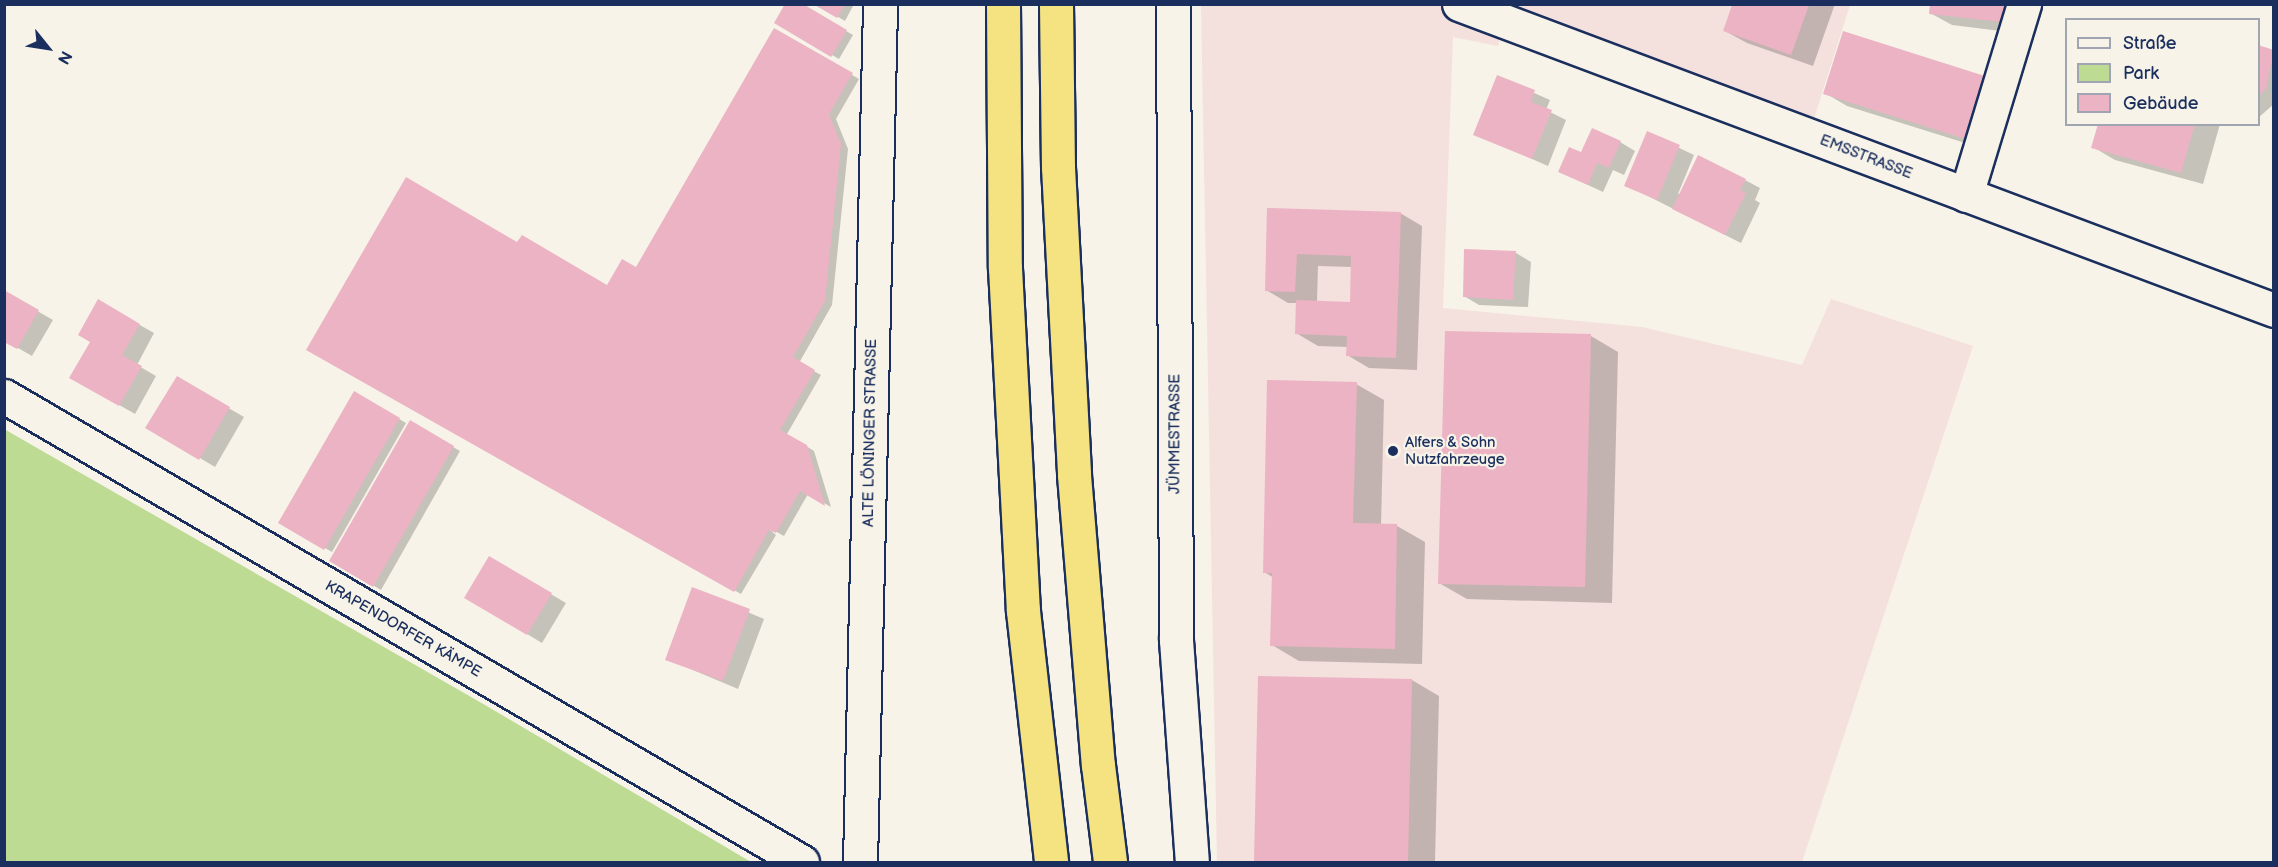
<!DOCTYPE html>
<meta charset="utf-8">
<style>
body{margin:0}
#map{position:relative;width:2278px;height:867px;overflow:hidden;background:#f7f3e8;font-family:"Balsamiq Sans",sans-serif}
div>[style]{position:absolute}
.built>*{inset:0;background:#f4e0dd}
.green>*{inset:0;background:#bddb93}
.shadow>*{inset:0;background:#0003}
.building>*{inset:0;background:#ecb3c4}
.roads{filter:drop-shadow(2px 0 #1b2f5e) drop-shadow(-2px 0 #1b2f5e) drop-shadow(0 2px #1b2f5e) drop-shadow(0 -2px #1b2f5e)}
.minor>*{height:33px;margin:-16.5px;padding:0 16.5px;transform-origin:16.5px;border-radius:16.5px;background:#f7f3e8}
.highway>*{height:33px;margin:-16.5px;padding:0 16.5px;transform-origin:16.5px;border-radius:16.5px;background:#f5e382}
.dots>*{width:16px;height:16px;translate:-50% -50%;box-sizing:border-box;border:3px solid #f7f3e8;border-radius:50%}
span{translate:-50% -50%;white-space:nowrap;text-align:center;line-height:1.15;-webkit-text-stroke:4.5px #f7f3e8;paint-order:stroke}
.street-label{font-size:15px;color:#1b2f5e}
.poi-label{font-size:15px;color:#1b2f5e}
.left{translate:0 -50%;text-align:left}
.frame{position:absolute;inset:0;border:6px solid #1b2f5e;pointer-events:none}
.legend{position:absolute;left:2065px;top:18px;width:195px;height:108px;box-sizing:border-box;background:#f7f3e8;border:2px solid #9fa5b1;margin:0;padding:8px 10px;list-style:none;font-size:18px;color:#1b2f5e}
.legend li{display:flex;align-items:center;gap:12px;height:30px}
.legend b{width:30px;border:2px solid #9fa5b1}
.north{position:absolute;left:18px;top:18px;width:60px;height:60px;-webkit-text-stroke:4px #f7f3e8;paint-order:stroke;rotate:120deg;font-size:16px;font-weight:700;line-height:24px;text-align:center;color:#1b2f5e}
.north::after{content:'';display:block;margin:auto;width:21px;height:27px;background:#1b2f5e;clip-path:polygon(50% 0,100% 100%,50% 72%,0 100%)}
</style>
<div id="map">
<div class="built">
<i style="clip-path:polygon(1201px 5px,1850px 5px,1811px 128px,1506px 12px,1498px 46px,1453px 37px,1443px 308px,1642px 327px,1802px 365px,1831px 299px,1973px 346px,1802px 862px,1217px 862px)"></i>
</div>
<div class="green">
<i style="clip-path:polygon(4px 429px,485px 705px,751px 862px,5px 862px)"></i>
</div>
<div class="shadow">
<i style="clip-path:polygon(800px 4px,853px 35px,839px 59px,776px 23px)"></i>
<i style="clip-path:polygon(816px 4px,854px 4px,845px 21px)"></i>
<i style="clip-path:polygon(1734px 4px,1835px 4px,1813px 66px,1747px 43px,1725px 31px)"></i>
<i style="clip-path:polygon(2036px 4px,2033px 35px,1952px 25px,1930px 13px)"></i>
<i style="clip-path:polygon(775px 30px,859px 79px,836px 119px,848px 149px,832px 305px,799px 363px,821px 375px,787px 434px,814px 451px,831px 507px,808px 494px,784px 536px,764px 525px,776px 535px,741px 594px,308px 349px,518px 244px,608px 287px,637px 269px)"></i>
<i style="clip-path:polygon(1844px 33px,1994px 152px,1847px 106px,1825px 93px)"></i>
<i style="clip-path:polygon(2258px 47px,2274px 51px,2274px 104px,2258px 118px)"></i>
<i style="clip-path:polygon(1498px 77px,1550px 100px,1546px 110px,1566px 120px,1548px 166px,1475px 134px)"></i>
<i style="clip-path:polygon(2100px 124px,2220px 124px,2203px 184px,2115px 160px,2093px 147px)"></i>
<i style="clip-path:polygon(1648px 133px,1694px 155px,1678px 194px,1745px 180px,1760px 188px,1755px 200px,1760px 203px,1741px 243px,1626px 185px)"></i>
<i style="clip-path:polygon(1620px 142px,1635px 151px,1624px 175px,1613px 170px,1603px 192px,1560px 172px,1582px 154px)"></i>
<i style="clip-path:polygon(evenodd,1269px 209px,1400px 213px,1422px 226px,1417px 370px,1369px 368px,1347px 355px,1348px 347px,1318px 346px,1296px 333px,1297px 303px,1288px 303px,1266px 290px,1269px 209px,1318px 266px,1352px 267px,1351px 303px,1317px 302px,1318px 266px)"></i>
<i style="clip-path:polygon(1516px 253px,1531px 262px,1528px 307px,1479px 305px,1464px 296px)"></i>
<i style="clip-path:polygon(4px 292px,53px 320px,32px 356px,4px 340px)"></i>
<i style="clip-path:polygon(99px 302px,154px 333px,137px 365px,156px 376px,135px 414px,72px 378px,92px 341px)"></i>
<i style="clip-path:polygon(1591px 336px,1618px 352px,1612px 603px,1467px 599px,1439px 583px)"></i>
<i style="clip-path:polygon(177px 378px,244px 417px,215px 467px,148px 427px)"></i>
<i style="clip-path:polygon(1356px 384px,1384px 400px,1381px 525px,1397px 526px,1425px 542px,1422px 664px,1299px 661px,1272px 645px,1274px 578px,1264px 572px)"></i>
<i style="clip-path:polygon(354px 393px,406px 423px,332px 552px,280px 522px)"></i>
<i style="clip-path:polygon(411px 423px,460px 451px,381px 590px,331px 561px)"></i>
<i style="clip-path:polygon(489px 558px,566px 603px,542px 643px,466px 597px)"></i>
<i style="clip-path:polygon(693px 589px,764px 619px,738px 689px,667px 659px)"></i>
<i style="clip-path:polygon(1260px 677px,1412px 680px,1439px 696px,1435px 862px,1256px 862px)"></i>
</div>
<div class="building">
<i style="clip-path:polygon(785px 4px,803px 4px,847px 30px,831px 57px,774px 23px)"></i>
<i style="clip-path:polygon(813px 4px,845px 4px,837px 18px)"></i>
<i style="clip-path:polygon(1930px 4px,2013px 4px,2011px 23px,1929px 14px)"></i>
<i style="clip-path:polygon(1732px 5px,1809px 5px,1791px 55px,1723px 31px)"></i>
<i style="clip-path:polygon(774px 28px,853px 73px,829px 114px,841px 144px,825px 301px,793px 357px,815px 370px,780px 430px,807px 445px,825px 506px,800px 491px,776px 533px,769px 530px,734px 592px,306px 350px,406px 177px,517px 242px,522px 235px,607px 285px,622px 259px,636px 267px)"></i>
<i style="clip-path:polygon(1843px 31px,1991px 78px,1972px 141px,1823px 94px)"></i>
<i style="clip-path:polygon(2258px 45px,2274px 50px,2266px 89px,2258px 96px)"></i>
<i style="clip-path:polygon(1497px 75px,1535px 90px,1531px 102px,1552px 110px,1532px 159px,1473px 135px)"></i>
<i style="clip-path:polygon(2098px 124px,2195px 124px,2181px 173px,2091px 148px)"></i>
<i style="clip-path:polygon(1592px 128px,1621px 141px,1609px 168px,1597px 163px,1588px 185px,1558px 172px,1569px 147px,1581px 152px)"></i>
<i style="clip-path:polygon(1647px 131px,1680px 145px,1657px 200px,1624px 186px)"></i>
<i style="clip-path:polygon(1698px 155px,1746px 179px,1740px 190px,1746px 193px,1725px 235px,1672px 209px)"></i>
<i style="clip-path:polygon(1267px 208px,1401px 212px,1396px 358px,1346px 356px,1347px 336px,1295px 334px,1296px 300px,1350px 302px,1351px 256px,1297px 254px,1295px 292px,1265px 291px)"></i>
<i style="clip-path:polygon(1464px 249px,1516px 251px,1513px 300px,1463px 297px)"></i>
<i style="clip-path:polygon(4px 290px,39px 310px,17px 349px,4px 342px)"></i>
<i style="clip-path:polygon(98px 299px,140px 324px,122px 355px,142px 366px,119px 406px,69px 378px,90px 342px,78px 335px)"></i>
<i style="clip-path:polygon(1445px 331px,1591px 334px,1585px 587px,1438px 584px)"></i>
<i style="clip-path:polygon(177px 376px,230px 407px,199px 460px,145px 428px)"></i>
<i style="clip-path:polygon(1267px 380px,1357px 382px,1353px 523px,1397px 524px,1395px 649px,1270px 646px,1272px 573px,1263px 573px)"></i>
<i style="clip-path:polygon(354px 391px,400px 418px,324px 550px,278px 523px)"></i>
<i style="clip-path:polygon(410px 420px,454px 446px,373px 587px,329px 561px)"></i>
<i style="clip-path:polygon(489px 556px,552px 593px,527px 635px,464px 598px)"></i>
<i style="clip-path:polygon(692px 587px,750px 609px,723px 681px,665px 660px)"></i>
<i style="clip-path:polygon(1258px 676px,1412px 679px,1408px 862px,1254px 862px)"></i>
</div>
<div class="roads">
<div class="minor">
<i style="left:1173px;top:4px;width:636px;rotate:89.73deg"></i>
<i style="left:1176px;top:640px;width:223px;rotate:85.9deg"></i>
<i style="left:1459px;top:4px;width:871px;rotate:20.58deg"></i>
<i style="left:1966px;top:195px;width:200px;rotate:-73.1deg"></i>
<i style="left:4px;top:396px;width:924px;rotate:30.28deg"></i>
<i style="left:860px;top:862px;width:858px;rotate:-88.66deg"></i>
</div>
<div class="highway">
<i style="left:1003px;top:4px;width:264px;rotate:89.6deg"></i>
<i style="left:1005px;top:268px;width:343px;rotate:87deg"></i>
<i style="left:1023px;top:611px;width:253px;rotate:83.6deg"></i>
<i style="left:1056px;top:4px;width:163px;rotate:89.3deg"></i>
<i style="left:1058px;top:167px;width:308px;rotate:87deg"></i>
<i style="left:1074px;top:475px;width:291px;rotate:85.3deg"></i>
<i style="left:1098px;top:765px;width:98px;rotate:82.9deg"></i>
</div>
</div>
<div class="dots">
<i style="left:1393px;top:451px;background:#1b2f5e"></i>
</div>
<div class="street-label">
<span style="left:1866px;top:157px;rotate:21deg">EMSSTRASSE</span>
<span style="left:870px;top:433px;rotate:-89deg">ALTE LÖNINGER STRASSE</span>
<span style="left:1175px;top:434px;rotate:-90deg">JÜMMESTRASSE</span>
<span style="left:403px;top:629px;rotate:30deg">KRAPENDORFER KÄMPE</span>
</div>
<div class="poi-label">
<span class="left" style="left:1405px;top:451px">Alfers &amp; Sohn<br>Nutzfahrzeuge</span>
</div>
<div class="frame"></div>
<ul class="legend">
<li><b style="height:8px;background:#f7f3e8"></b>Straße</li>
<li><b style="height:16px;background:#bddb93"></b>Park</li>
<li><b style="height:16px;background:#ecb3c4"></b>Gebäude</li>
</ul>
<div class="north">N</div>
</div>
